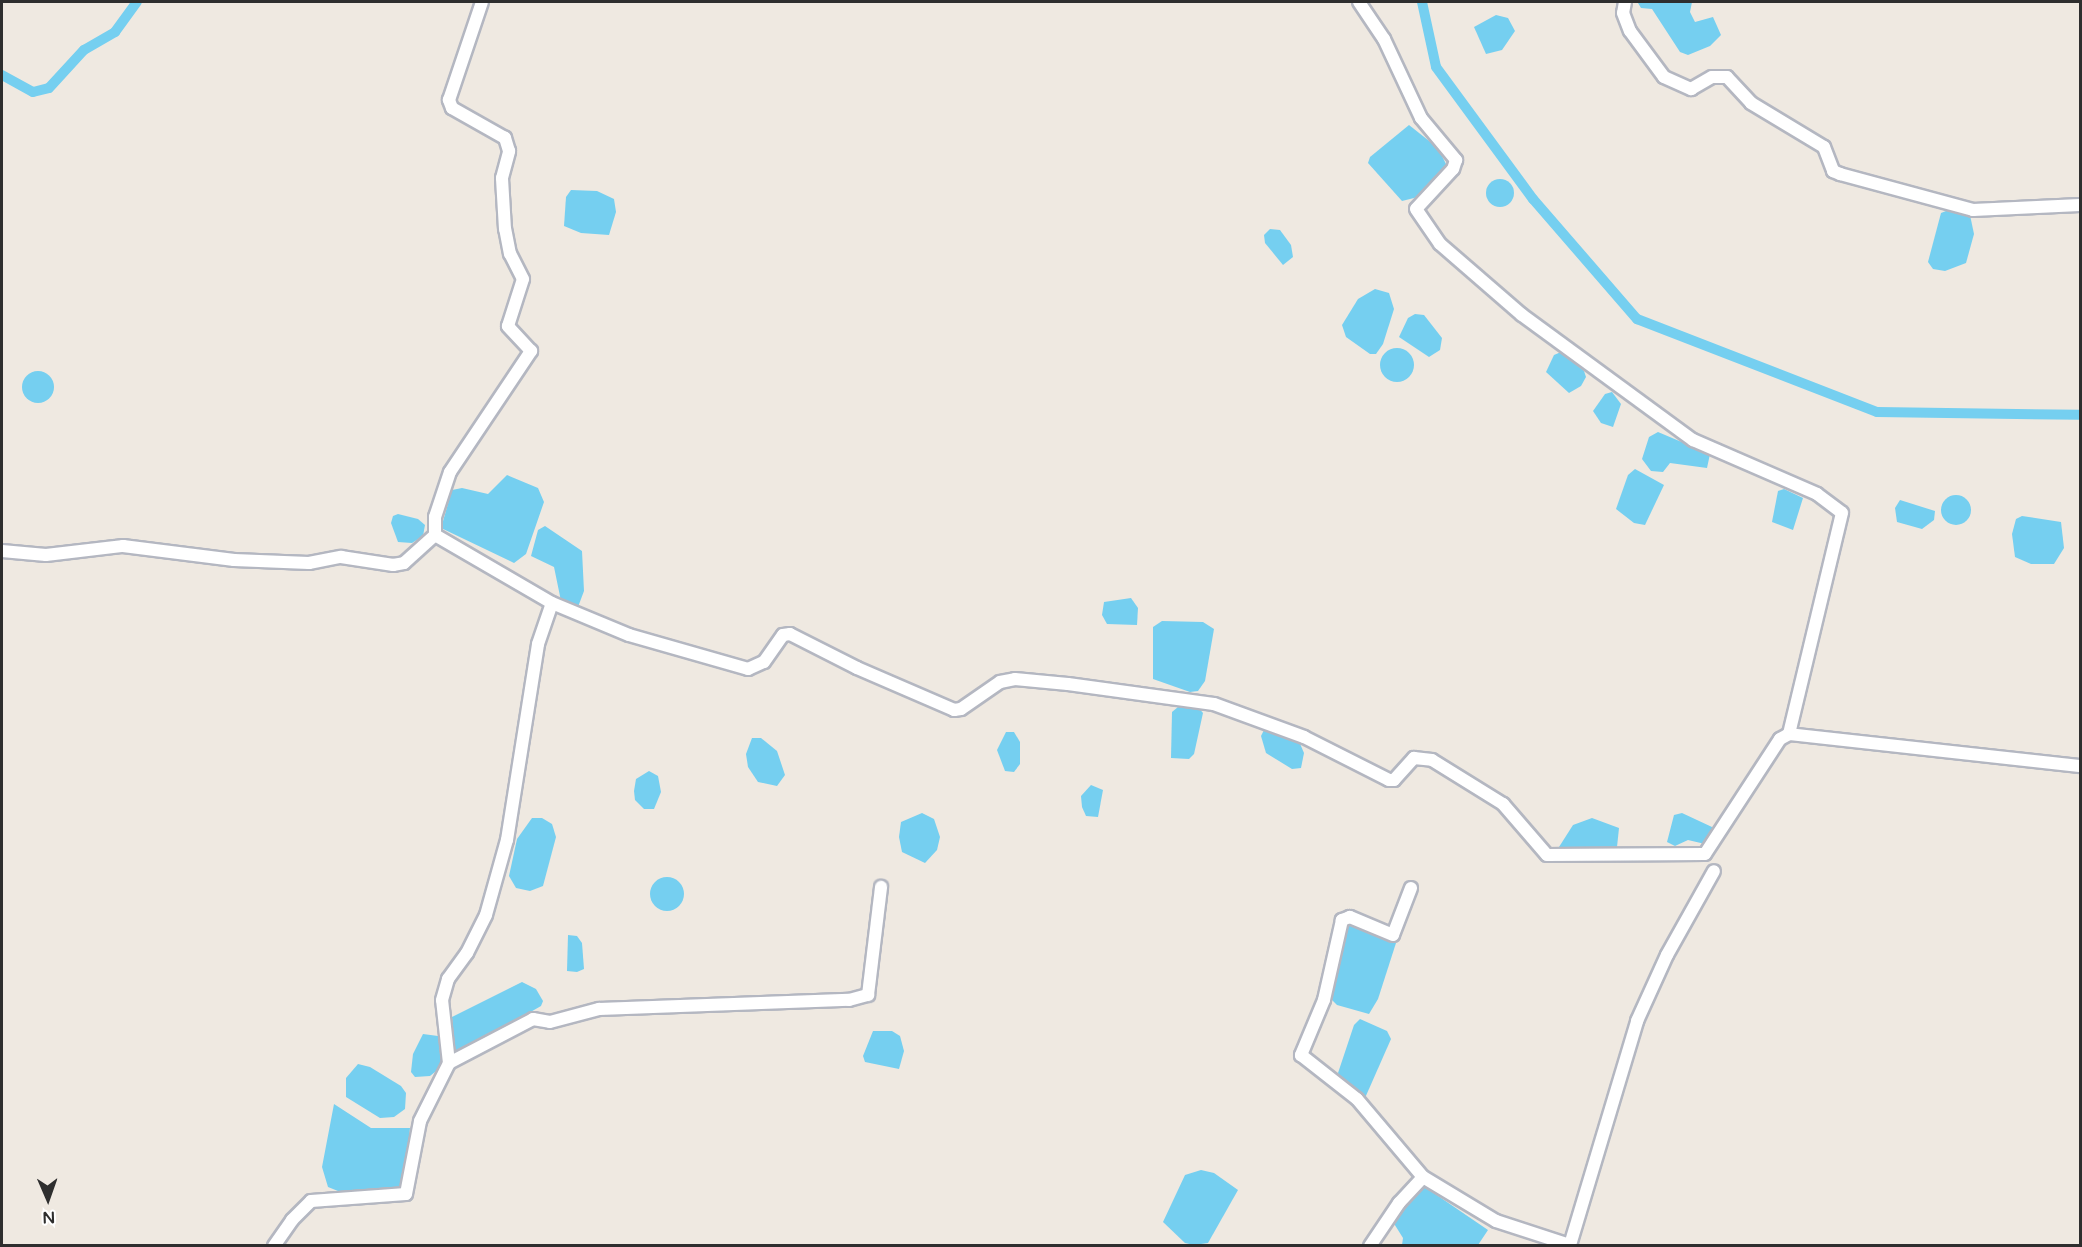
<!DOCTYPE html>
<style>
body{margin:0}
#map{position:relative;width:2082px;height:1247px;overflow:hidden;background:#efe9e1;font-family:"Varela Round",sans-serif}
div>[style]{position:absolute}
.water>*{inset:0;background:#75cff0}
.round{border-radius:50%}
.canal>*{height:10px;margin:-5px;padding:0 5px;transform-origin:5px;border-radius:5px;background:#75cff0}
.roads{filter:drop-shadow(2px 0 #b4b7c1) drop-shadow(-2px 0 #b4b7c1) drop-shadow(0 2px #b4b7c1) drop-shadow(0 -2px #b4b7c1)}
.minor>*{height:12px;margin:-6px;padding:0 6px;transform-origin:6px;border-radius:6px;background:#fff}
span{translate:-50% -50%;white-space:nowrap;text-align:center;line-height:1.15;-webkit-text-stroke:6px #fff;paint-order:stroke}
.frame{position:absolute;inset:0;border:3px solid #2e2e2e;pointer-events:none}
.north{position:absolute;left:18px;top:1169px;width:60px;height:60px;-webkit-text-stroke:4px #fff;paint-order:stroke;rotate:178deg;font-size:16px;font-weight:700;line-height:24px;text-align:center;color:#2e2e2e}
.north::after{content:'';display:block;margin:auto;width:21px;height:27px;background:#2e2e2e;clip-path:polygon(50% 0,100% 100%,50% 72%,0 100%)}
</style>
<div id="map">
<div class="water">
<i style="clip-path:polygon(1692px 2px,1690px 12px,1695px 22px,1713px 17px,1721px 35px,1710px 46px,1688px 55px,1680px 52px,1652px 9px,1641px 8px,1638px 3px)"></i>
<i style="clip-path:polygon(1496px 15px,1508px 18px,1515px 31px,1502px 50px,1486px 54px,1474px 27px)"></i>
<i style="clip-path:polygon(1409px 125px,1438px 148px,1447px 166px,1418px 197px,1402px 201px,1368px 163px,1370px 157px)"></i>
<i class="round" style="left:1486px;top:179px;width:28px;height:28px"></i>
<i style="clip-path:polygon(571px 190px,597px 191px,614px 199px,616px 212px,609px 235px,581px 233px,564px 226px,566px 197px)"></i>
<i style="clip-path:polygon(1951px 209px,1970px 215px,1974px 234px,1966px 263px,1945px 271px,1933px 269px,1928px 262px,1941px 213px)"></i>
<i style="clip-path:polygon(1270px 229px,1280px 230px,1291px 245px,1293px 257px,1283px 265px,1265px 243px,1264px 235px)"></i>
<i style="clip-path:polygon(1375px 289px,1389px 293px,1394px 309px,1383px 344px,1376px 354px,1370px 354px,1346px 337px,1342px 325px,1358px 299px)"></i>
<i style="clip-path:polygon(1415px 314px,1424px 315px,1442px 338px,1440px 350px,1429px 357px,1399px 337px,1408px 318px)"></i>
<i class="round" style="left:1380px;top:348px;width:34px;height:34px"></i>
<i style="clip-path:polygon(1561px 352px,1584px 371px,1586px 377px,1581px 386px,1569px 393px,1546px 372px,1554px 355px)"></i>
<i class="round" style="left:22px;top:371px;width:32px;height:32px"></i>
<i style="clip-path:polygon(1612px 392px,1621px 404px,1613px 427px,1601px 423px,1593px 411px,1605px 394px)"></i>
<i style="clip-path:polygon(1658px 432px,1710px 454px,1707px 468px,1670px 463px,1663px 472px,1651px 471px,1642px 459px,1649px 437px)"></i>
<i style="clip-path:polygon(1635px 469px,1664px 485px,1645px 525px,1634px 523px,1616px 509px,1628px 475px)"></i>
<i style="clip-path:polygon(507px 475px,538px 488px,544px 502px,526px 554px,514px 563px,441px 528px,452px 490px,462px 488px,488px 494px)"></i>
<i style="clip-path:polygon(1784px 489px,1803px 498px,1793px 530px,1772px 522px,1778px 491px)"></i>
<i class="round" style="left:1941px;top:495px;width:30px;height:30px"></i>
<i style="clip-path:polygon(1900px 500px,1935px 511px,1934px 520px,1922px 529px,1897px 522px,1895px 508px)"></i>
<i style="clip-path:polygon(398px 514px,418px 519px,425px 525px,423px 536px,412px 543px,398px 542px,391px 523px,393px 516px)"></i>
<i style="clip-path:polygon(2022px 516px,2061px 522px,2064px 548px,2054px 564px,2031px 564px,2015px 557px,2012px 534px,2016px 519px)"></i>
<i style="clip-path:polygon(545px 526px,582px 551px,584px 591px,578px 607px,561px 601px,554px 567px,531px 556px,538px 530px)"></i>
<i style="clip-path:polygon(1131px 598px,1138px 608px,1137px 625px,1107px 624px,1102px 615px,1104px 602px)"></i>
<i style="clip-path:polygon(1162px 621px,1203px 622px,1214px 629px,1205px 681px,1198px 691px,1190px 692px,1153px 679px,1153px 627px)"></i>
<i style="clip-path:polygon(1198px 707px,1203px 713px,1194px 754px,1189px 759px,1171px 758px,1172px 712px,1178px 707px)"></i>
<i style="clip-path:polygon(1273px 728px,1298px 739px,1304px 753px,1301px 768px,1292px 769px,1266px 753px,1261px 736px,1264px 730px)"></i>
<i style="clip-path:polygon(1006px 732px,1014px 732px,1020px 742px,1020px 764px,1014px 772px,1005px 771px,997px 750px)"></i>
<i style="clip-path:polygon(752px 738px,761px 738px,777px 751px,785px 775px,777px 786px,758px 782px,748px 767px,746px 754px)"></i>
<i style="clip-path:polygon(649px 771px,658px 776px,661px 792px,654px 809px,644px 809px,635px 800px,634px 791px,636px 779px)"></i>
<i style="clip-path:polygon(1091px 785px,1103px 790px,1098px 817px,1086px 816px,1082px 807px,1081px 796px)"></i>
<i style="clip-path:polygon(922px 813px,934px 819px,940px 837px,937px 850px,925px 863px,902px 852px,899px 837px,901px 822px)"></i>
<i style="clip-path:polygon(1682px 813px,1712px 827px,1714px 832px,1705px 844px,1688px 840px,1675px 846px,1667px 842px,1674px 815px)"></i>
<i style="clip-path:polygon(532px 818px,542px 818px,552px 824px,556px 837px,543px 886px,530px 891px,516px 888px,509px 876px,517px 839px)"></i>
<i style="clip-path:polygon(1592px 818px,1619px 828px,1617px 847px,1559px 847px,1573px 825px)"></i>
<i class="round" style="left:650px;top:877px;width:34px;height:34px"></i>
<i style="clip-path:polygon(1345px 923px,1396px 943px,1378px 999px,1369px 1014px,1337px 1005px,1331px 999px)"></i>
<i style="clip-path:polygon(568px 935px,577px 936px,582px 943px,584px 969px,577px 972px,567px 971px)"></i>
<i style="clip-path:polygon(522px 982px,536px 989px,543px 1001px,541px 1006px,455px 1055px,452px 1017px)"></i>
<i style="clip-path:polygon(1360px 1019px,1387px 1031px,1391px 1039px,1365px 1098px,1342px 1082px,1338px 1073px,1354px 1025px)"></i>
<i style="clip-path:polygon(873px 1031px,892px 1031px,900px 1036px,904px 1051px,899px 1069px,865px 1062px,863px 1056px)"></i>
<i style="clip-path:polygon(423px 1034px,438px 1036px,445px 1056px,440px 1068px,430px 1076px,415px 1077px,411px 1072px,413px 1054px)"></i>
<i style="clip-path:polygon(358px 1064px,370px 1067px,401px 1086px,406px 1093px,405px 1109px,394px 1117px,380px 1118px,346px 1097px,346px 1078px)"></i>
<i style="clip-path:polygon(334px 1104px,371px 1128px,410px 1128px,404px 1189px,343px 1193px,328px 1187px,322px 1167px)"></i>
<i style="clip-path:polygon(1201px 1170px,1214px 1173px,1238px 1190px,1208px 1243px,1194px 1245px,1185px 1243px,1163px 1222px,1185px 1175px)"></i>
<i style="clip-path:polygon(1422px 1185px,1488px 1230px,1478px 1245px,1402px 1245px,1403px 1238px,1393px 1222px)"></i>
</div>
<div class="canal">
<i style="left:1422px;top:2px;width:66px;rotate:77.8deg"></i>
<i style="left:1436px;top:67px;width:164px;rotate:53.7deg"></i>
<i style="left:1533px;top:199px;width:159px;rotate:49.1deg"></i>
<i style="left:1637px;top:319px;width:257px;rotate:21.2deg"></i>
<i style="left:1877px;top:412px;width:203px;rotate:0.8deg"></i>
<i style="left:2px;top:75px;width:35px;rotate:29deg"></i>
<i style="left:33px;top:92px;width:16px;rotate:-14deg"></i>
<i style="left:49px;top:88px;width:52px;rotate:-47.4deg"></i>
<i style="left:84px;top:50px;width:36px;rotate:-30deg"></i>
<i style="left:115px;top:32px;width:37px;rotate:-54deg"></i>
</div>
<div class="roads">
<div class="minor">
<i style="left:1359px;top:2px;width:45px;rotate:56deg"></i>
<i style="left:1384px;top:39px;width:87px;rotate:64.9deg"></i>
<i style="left:1421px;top:118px;width:55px;rotate:50.2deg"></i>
<i style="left:1456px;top:160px;width:9px;rotate:108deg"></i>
<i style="left:1453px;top:169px;width:54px;rotate:132.8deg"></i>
<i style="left:1416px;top:209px;width:42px;rotate:55.6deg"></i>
<i style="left:1440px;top:244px;width:108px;rotate:40.9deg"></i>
<i style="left:1522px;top:315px;width:212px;rotate:36.2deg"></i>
<i style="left:1693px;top:440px;width:135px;rotate:23.5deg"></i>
<i style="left:1817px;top:494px;width:31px;rotate:37deg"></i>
<i style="left:1842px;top:513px;width:227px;rotate:103.5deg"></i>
<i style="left:1625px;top:2px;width:11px;rotate:100deg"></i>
<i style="left:1623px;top:13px;width:19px;rotate:69deg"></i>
<i style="left:1630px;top:31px;width:57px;rotate:53.5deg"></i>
<i style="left:1664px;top:77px;width:30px;rotate:24deg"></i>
<i style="left:1691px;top:89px;width:24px;rotate:-30deg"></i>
<i style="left:1712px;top:77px;width:15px"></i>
<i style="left:1727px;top:77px;width:35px;rotate:47deg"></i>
<i style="left:1751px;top:103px;width:85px;rotate:31.1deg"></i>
<i style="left:1824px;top:147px;width:26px;rotate:69deg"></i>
<i style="left:1833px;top:171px;width:8px;rotate:23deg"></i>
<i style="left:1840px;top:174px;width:138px;rotate:15.1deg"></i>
<i style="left:1973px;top:210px;width:107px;rotate:-2.7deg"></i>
<i style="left:435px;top:535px;width:18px;rotate:-90deg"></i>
<i style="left:435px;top:517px;width:47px;rotate:-71.6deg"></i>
<i style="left:450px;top:472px;width:146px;rotate:-56.2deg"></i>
<i style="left:531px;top:351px;width:34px;rotate:-133deg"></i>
<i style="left:508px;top:326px;width:49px;rotate:-72.3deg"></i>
<i style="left:523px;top:279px;width:28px;rotate:-117deg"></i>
<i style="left:510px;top:254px;width:25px;rotate:-101deg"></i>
<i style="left:505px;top:229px;width:51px;rotate:-93.4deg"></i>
<i style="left:502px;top:178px;width:28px;rotate:-75deg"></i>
<i style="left:509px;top:151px;width:14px;rotate:-107deg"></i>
<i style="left:505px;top:138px;width:61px;rotate:-150.5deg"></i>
<i style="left:452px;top:108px;width:9px;rotate:-111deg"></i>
<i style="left:449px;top:100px;width:103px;rotate:-71.4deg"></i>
<i style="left:2px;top:551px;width:44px;rotate:5.2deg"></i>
<i style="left:46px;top:555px;width:78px;rotate:-6.7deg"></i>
<i style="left:123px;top:546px;width:112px;rotate:7.2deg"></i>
<i style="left:234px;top:560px;width:75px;rotate:2.3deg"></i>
<i style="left:309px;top:563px;width:33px;rotate:-11deg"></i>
<i style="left:341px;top:557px;width:53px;rotate:8.7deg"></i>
<i style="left:393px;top:565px;width:11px;rotate:-10deg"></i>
<i style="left:404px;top:563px;width:42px;rotate:-42.1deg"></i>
<i style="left:435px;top:535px;width:135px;rotate:30.2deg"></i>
<i style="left:552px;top:603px;width:83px;rotate:22.6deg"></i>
<i style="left:629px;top:635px;width:124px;rotate:15.9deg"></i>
<i style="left:748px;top:669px;width:17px;rotate:-24deg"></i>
<i style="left:764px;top:662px;width:33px;rotate:-55deg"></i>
<i style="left:783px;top:635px;width:7px;rotate:-8deg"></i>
<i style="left:790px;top:634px;width:75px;rotate:26.9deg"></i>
<i style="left:857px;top:668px;width:106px;rotate:23.4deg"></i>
<i style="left:954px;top:710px;width:7px;rotate:-8deg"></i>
<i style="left:961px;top:709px;width:47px;rotate:-34.7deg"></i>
<i style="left:1000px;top:682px;width:15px;rotate:-11deg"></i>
<i style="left:1015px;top:679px;width:53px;rotate:5.4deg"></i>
<i style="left:1068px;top:684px;width:147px;rotate:7.8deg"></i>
<i style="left:1214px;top:704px;width:96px;rotate:20.1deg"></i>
<i style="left:1304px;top:737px;width:95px;rotate:26.8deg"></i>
<i style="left:1389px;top:780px;width:5px"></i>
<i style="left:1394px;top:780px;width:30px;rotate:-48deg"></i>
<i style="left:1414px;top:758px;width:18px;rotate:6deg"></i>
<i style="left:1432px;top:760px;width:84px;rotate:31.8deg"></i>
<i style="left:1503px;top:804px;width:67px;rotate:49.2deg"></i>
<i style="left:1547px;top:855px;width:158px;rotate:-0.4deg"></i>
<i style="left:1705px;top:854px;width:137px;rotate:-56.9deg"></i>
<i style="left:1780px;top:739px;width:10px;rotate:-29deg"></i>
<i style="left:1789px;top:734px;width:293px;rotate:6.3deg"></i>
<i style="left:1411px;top:888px;width:50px;rotate:111deg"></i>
<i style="left:1393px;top:935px;width:47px;rotate:-157.3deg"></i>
<i style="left:1350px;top:917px;width:9px;rotate:159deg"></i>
<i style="left:1342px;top:920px;width:82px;rotate:102.7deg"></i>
<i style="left:1324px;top:1000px;width:60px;rotate:112.7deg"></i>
<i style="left:1301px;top:1055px;width:71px;rotate:38.2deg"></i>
<i style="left:1357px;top:1099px;width:102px;rotate:49.8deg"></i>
<i style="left:449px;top:1063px;width:95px;rotate:-27.6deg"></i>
<i style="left:533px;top:1019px;width:17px;rotate:10deg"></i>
<i style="left:550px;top:1022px;width:51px;rotate:-14.9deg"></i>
<i style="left:599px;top:1009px;width:250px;rotate:-2.1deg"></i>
<i style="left:849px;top:1000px;width:20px;rotate:-15deg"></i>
<i style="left:868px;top:995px;width:109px;rotate:-83.1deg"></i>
<i style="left:274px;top:1246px;width:32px;rotate:-55deg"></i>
<i style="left:292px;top:1220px;width:27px;rotate:-45deg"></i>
<i style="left:311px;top:1201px;width:95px;rotate:-4.2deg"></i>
<i style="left:406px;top:1194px;width:74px;rotate:-79.1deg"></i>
<i style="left:420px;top:1121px;width:65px;rotate:-63.4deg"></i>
<i style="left:449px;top:1063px;width:63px;rotate:-96.3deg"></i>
<i style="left:442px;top:1000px;width:22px;rotate:-74deg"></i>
<i style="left:448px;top:979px;width:32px;rotate:-54deg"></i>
<i style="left:467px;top:953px;width:42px;rotate:-63.4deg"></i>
<i style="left:486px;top:915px;width:78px;rotate:-74.4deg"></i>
<i style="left:507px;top:840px;width:198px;rotate:-81deg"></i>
<i style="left:538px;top:644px;width:43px;rotate:-71.1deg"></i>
<i style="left:1370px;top:1246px;width:52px;rotate:-56deg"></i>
<i style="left:1399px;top:1203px;width:35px;rotate:-47deg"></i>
<i style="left:1423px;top:1177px;width:85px;rotate:31.1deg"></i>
<i style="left:1496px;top:1221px;width:78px;rotate:18deg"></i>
<i style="left:1570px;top:1245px;width:234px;rotate:-73.3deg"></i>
<i style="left:1637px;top:1021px;width:72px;rotate:-65.6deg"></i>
<i style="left:1667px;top:955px;width:96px;rotate:-60.8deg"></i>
</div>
</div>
<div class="frame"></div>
<div class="north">N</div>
</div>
